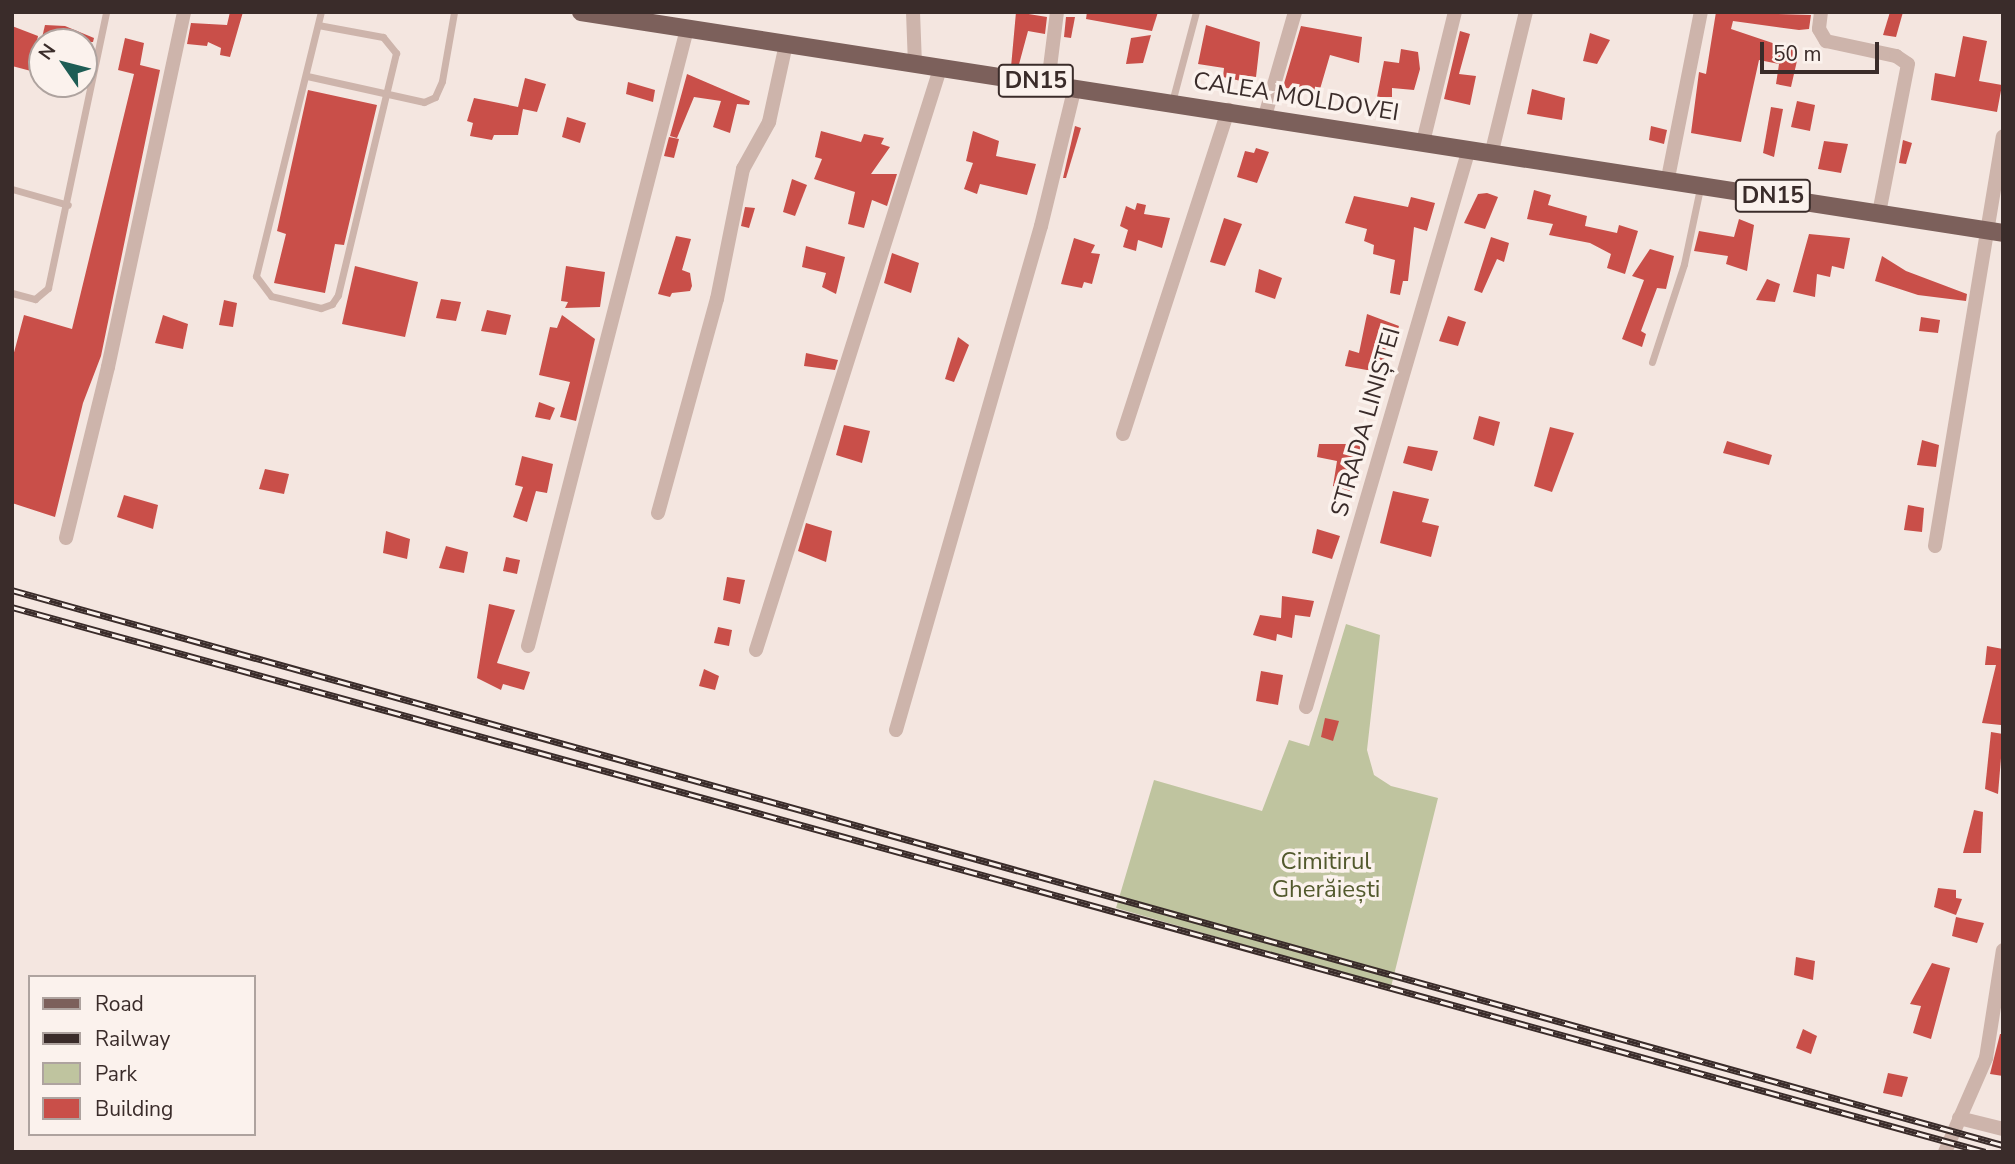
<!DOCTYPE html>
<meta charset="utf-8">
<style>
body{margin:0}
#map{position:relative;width:2015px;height:1164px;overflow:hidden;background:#f4e6e0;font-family:"Nunito Sans",sans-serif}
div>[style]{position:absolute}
.green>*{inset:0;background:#bfc49f}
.building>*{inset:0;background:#c94f49}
.service>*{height:7px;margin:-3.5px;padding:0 3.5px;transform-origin:3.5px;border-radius:3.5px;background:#cdb4ab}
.minor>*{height:14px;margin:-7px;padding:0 7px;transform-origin:7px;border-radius:7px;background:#cdb4ab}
.primary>*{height:18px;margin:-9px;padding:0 9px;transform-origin:9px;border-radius:9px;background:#7c605b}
.rail>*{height:7px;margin-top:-3.5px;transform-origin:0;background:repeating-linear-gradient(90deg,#fbf2ed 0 13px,#3a2c2a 0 26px);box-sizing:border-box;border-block:2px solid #3a2c2a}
span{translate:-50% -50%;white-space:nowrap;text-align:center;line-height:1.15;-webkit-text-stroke:7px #fbf2ed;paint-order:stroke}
.shield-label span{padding:2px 5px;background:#fbf2ed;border:2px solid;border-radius:5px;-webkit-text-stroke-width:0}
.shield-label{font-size:23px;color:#3a2c2a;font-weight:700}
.street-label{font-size:24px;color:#3a2c2a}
.park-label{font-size:24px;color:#52592d}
.frame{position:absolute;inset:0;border:14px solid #3a2c2a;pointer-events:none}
.legend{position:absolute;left:28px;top:975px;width:228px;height:161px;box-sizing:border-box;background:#fbf2ed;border:2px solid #aea39f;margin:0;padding:9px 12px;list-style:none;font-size:21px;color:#3a2c2a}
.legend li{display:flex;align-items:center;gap:14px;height:35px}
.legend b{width:35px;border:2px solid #aea39f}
.north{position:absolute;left:28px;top:28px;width:70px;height:70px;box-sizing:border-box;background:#fbf2ed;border:2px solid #aea39f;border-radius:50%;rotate:305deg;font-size:19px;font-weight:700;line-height:28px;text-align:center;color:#3a2c2a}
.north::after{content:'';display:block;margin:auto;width:24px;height:32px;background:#1e5d55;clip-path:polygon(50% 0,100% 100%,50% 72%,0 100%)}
.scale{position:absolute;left:1760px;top:42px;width:119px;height:32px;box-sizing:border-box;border:4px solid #3a2c2a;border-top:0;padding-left:9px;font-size:21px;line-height:24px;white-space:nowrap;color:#3a2c2a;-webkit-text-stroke:5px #fbf2ed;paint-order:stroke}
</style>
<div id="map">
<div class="green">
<i style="clip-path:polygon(1346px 624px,1380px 635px,1367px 750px,1374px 775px,1391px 786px,1438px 798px,1391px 987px,1116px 908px,1154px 780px,1262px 811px,1289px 740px,1309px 746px)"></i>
</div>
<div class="building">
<i style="clip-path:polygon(230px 12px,243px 12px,230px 57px,220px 55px,221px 48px,208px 42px,207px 46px,187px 44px,191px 23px,227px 25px)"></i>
<i style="clip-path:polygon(1016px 12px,1047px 17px,1045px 34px,1028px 31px,1018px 68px,1011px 67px)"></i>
<i style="clip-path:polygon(1087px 12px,1158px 12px,1152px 31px,1086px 19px)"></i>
<i style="clip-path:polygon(1716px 12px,1811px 15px,1809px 29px,1799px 30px,1733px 21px,1731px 29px,1799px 52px,1791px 87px,1776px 84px,1779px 64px,1759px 60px,1741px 142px,1691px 133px,1699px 72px,1706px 74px)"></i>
<i style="clip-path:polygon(1890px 12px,1903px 12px,1896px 37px,1883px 35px)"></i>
<i style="clip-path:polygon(1066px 17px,1075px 17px,1071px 38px,1064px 37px)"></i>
<i style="clip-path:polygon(45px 25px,65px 26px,94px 38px,93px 42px,41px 42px)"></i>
<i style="clip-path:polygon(1206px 25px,1260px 42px,1256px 77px,1241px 75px,1241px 81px,1223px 77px,1224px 68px,1198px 64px)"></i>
<i style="clip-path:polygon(12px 26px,38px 36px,31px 71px,12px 66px)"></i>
<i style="clip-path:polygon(1301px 26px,1362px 37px,1359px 63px,1330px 55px,1318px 96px,1283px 87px)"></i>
<i style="clip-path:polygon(1460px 31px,1470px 34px,1459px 74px,1476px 76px,1470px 105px,1444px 99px)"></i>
<i style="clip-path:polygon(1590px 33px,1610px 40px,1597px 64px,1583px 61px)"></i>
<i style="clip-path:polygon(1151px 35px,1143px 63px,1126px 64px,1131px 38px)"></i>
<i style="clip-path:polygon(1963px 36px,1987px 41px,1979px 81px,2002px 85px,1997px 112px,1931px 100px,1935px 73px,1955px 77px)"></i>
<i style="clip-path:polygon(125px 38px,144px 43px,140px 65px,160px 70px,101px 356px,83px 403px,55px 517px,12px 503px,12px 360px,24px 315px,72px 329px,134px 74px,118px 70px)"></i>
<i style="clip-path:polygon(1401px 49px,1418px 52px,1420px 69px,1414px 90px,1392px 88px,1392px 97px,1377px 97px,1384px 61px,1399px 63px)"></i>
<i style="clip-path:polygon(687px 74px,750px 101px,749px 105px,737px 104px,730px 133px,713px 127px,721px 101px,694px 97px,677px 138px,670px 136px)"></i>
<i style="clip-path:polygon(525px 78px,546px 84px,537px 112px,523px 109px,518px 135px,494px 135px,492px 140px,470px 136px,473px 123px,467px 121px,474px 98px,518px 107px)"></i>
<i style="clip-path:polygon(628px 82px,655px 90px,653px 102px,626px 94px)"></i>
<i style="clip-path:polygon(1532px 89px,1565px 98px,1562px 120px,1527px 114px)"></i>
<i style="clip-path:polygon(308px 90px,377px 105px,344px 245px,335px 244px,325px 293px,274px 283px,286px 234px,277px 231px)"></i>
<i style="clip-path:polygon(1797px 101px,1815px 105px,1810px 131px,1791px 127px)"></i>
<i style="clip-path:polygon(1771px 107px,1783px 109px,1774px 157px,1763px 153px)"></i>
<i style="clip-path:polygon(567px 117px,586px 123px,580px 143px,562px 137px)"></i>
<i style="clip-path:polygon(1075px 126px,1081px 128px,1066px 178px,1063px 178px)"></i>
<i style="clip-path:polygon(1651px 126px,1667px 130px,1664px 144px,1649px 140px)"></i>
<i style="clip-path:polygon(821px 131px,861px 142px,864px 134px,884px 138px,881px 144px,890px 147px,871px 174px,897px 174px,887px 206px,872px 200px,864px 228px,848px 224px,855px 192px,814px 179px,822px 159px,815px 157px)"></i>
<i style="clip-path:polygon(973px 131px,999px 141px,996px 156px,1036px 164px,1027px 195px,980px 184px,977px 194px,964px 189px,973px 163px,966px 161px)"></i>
<i style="clip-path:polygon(669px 137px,679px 139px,674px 158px,664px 156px)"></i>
<i style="clip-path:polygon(1903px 140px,1912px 143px,1906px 164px,1899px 163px)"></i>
<i style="clip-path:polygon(1824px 141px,1848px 144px,1841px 173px,1818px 169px)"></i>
<i style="clip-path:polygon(1256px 148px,1269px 152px,1257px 183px,1237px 177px,1245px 151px,1254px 153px)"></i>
<i style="clip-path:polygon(792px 179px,807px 185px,795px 216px,783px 212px)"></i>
<i style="clip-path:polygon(1534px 190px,1551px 195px,1548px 205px,1587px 216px,1585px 226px,1617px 233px,1619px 225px,1638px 231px,1625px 274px,1607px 268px,1611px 254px,1590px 243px,1549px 235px,1553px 224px,1527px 219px)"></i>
<i style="clip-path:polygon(1487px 193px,1498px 197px,1485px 229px,1464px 223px,1478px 194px)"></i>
<i style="clip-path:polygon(1354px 196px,1408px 207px,1411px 197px,1435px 203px,1427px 231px,1414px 227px,1408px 281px,1403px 281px,1400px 295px,1390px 293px,1395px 260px,1373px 254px,1374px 245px,1364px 241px,1367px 229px,1345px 223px)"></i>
<i style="clip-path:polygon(1137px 203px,1146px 205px,1144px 214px,1170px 218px,1162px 248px,1138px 240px,1136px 251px,1123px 247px,1128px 230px,1120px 226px,1126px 206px,1135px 210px)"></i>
<i style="clip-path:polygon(745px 207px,755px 208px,749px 228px,741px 226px)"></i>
<i style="clip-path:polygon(1224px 218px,1242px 224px,1225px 266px,1210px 262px)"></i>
<i style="clip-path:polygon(1739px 219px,1754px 225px,1747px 271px,1726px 264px,1728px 256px,1694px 251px,1699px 231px,1734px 237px)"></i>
<i style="clip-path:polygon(1809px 234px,1850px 238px,1844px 269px,1832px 266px,1830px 277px,1817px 274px,1815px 297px,1793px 292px)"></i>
<i style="clip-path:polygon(676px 236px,691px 239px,682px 270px,690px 273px,692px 286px,690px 291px,672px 293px,670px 297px,658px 294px)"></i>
<i style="clip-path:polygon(1491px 237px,1509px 243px,1504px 262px,1497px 259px,1482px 293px,1474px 290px)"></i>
<i style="clip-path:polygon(1074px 238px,1095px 245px,1091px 253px,1100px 254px,1092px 284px,1084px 282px,1082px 288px,1061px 284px)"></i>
<i style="clip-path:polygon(806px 246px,845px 257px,836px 294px,822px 287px,826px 273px,802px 267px)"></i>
<i style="clip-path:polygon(1650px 249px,1674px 256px,1666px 289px,1657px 288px,1641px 331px,1646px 334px,1642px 347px,1622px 339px,1644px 280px,1632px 276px)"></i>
<i style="clip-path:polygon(892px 253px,919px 263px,911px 293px,884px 283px)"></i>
<i style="clip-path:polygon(1882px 256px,1906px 271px,1967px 294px,1966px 301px,1918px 295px,1875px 281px)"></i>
<i style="clip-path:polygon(355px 266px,418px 282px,405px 337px,342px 324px)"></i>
<i style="clip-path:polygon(566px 266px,605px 272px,600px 307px,565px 308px,568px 302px,561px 301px)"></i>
<i style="clip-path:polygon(1259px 269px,1282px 278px,1275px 299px,1255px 292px)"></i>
<i style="clip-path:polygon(1767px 279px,1780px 284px,1775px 302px,1756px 300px)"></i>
<i style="clip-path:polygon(441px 299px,461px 302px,456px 321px,436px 318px)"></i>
<i style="clip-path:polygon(224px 300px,237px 303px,233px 327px,219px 325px)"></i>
<i style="clip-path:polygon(487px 310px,511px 315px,506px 335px,481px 331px)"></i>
<i style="clip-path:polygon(1367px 314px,1399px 326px,1395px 339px,1387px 337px,1383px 373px,1345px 366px,1349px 350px,1359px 353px)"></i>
<i style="clip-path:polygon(163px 315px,188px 324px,183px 349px,155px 343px)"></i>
<i style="clip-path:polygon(562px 315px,595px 339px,576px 421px,560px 417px,570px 382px,539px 375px,550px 327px,557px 328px)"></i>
<i style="clip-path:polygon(1448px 316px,1466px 322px,1458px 346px,1439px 341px)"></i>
<i style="clip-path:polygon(1921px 317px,1940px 320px,1938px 333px,1919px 331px)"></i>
<i style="clip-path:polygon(958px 337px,969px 345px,954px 382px,945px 379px)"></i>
<i style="clip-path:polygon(806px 353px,838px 360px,835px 370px,804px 366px)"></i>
<i style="clip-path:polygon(539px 402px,555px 408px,550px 420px,535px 417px)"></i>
<i style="clip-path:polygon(1479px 416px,1500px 422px,1494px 446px,1473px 439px)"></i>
<i style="clip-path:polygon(844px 425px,870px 431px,862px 463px,836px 455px)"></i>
<i style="clip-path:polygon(1550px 427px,1574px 433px,1552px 492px,1534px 486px)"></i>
<i style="clip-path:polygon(1922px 440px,1939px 445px,1936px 467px,1917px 465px)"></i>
<i style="clip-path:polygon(1727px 441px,1772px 455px,1769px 465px,1723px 453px)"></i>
<i style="clip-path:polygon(1319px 444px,1361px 444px,1350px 491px,1333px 486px,1337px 461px,1317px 457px)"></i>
<i style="clip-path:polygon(1408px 446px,1438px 451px,1432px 471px,1403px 463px)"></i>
<i style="clip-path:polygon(522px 456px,553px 464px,547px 493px,536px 491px,527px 522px,513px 517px,523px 487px,515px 485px)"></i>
<i style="clip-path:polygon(265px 469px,289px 474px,284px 494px,259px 489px)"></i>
<i style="clip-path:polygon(1393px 491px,1429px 499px,1422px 522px,1439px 526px,1431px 557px,1380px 543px)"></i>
<i style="clip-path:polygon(124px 495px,158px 505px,153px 529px,117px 517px)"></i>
<i style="clip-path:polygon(1908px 505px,1924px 508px,1922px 532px,1904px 530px)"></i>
<i style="clip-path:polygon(806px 523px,832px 531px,826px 562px,798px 551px)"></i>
<i style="clip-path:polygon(1317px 529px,1340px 536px,1332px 559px,1312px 553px)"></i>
<i style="clip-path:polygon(386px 531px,410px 539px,407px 559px,383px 553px)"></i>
<i style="clip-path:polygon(446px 546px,468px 552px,464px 573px,439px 568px)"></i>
<i style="clip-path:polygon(506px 557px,520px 560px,517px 574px,503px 571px)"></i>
<i style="clip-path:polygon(727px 577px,745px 580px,740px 604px,723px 600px)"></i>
<i style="clip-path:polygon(1282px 596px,1314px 601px,1310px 617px,1295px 615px,1292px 638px,1277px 634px,1276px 641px,1253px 635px,1260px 615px,1281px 618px)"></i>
<i style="clip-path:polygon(489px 604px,515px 610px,497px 663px,530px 672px,524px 690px,503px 684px,501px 690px,477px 678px)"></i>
<i style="clip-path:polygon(718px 627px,732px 630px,729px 646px,714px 643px)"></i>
<i style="clip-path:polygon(1987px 646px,2003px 649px,2001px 725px,1982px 723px,1996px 665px,1985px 665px)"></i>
<i style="clip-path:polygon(704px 669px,719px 676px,715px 690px,699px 686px)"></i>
<i style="clip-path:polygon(1261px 671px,1283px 675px,1278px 705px,1256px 701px)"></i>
<i style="clip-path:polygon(1325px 718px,1339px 721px,1333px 741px,1321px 737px)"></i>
<i style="clip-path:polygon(1991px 732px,2003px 734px,1998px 794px,1985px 789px)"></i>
<i style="clip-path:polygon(1974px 810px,1983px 812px,1981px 853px,1963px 853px)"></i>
<i style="clip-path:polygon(1938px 888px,1956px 890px,1956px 898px,1962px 899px,1956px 915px,1934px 907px)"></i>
<i style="clip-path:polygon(1956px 917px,1984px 923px,1977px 943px,1952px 936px)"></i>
<i style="clip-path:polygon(1796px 957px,1815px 961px,1813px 980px,1794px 975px)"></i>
<i style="clip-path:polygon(1932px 963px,1950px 968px,1931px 1039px,1913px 1033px,1921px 1006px,1910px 1004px)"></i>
<i style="clip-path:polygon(1803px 1029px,1817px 1036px,1811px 1054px,1796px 1048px)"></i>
<i style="clip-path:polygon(2000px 1034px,2003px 1034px,2003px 1076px,1990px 1074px)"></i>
<i style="clip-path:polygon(1888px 1073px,1908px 1077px,1902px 1097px,1883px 1093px)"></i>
</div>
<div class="service">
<i style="left:318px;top:25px;width:66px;rotate:10.5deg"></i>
<i style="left:383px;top:37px;width:21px;rotate:51deg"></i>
<i style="left:396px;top:53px;width:249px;rotate:103.5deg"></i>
<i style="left:338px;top:295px;width:11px;rotate:124deg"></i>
<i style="left:332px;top:304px;width:12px;rotate:160deg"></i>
<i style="left:321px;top:308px;width:51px;rotate:-166.5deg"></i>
<i style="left:271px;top:296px;width:25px;rotate:-127deg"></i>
<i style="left:256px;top:276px;width:272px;rotate:-76.2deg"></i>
<i style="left:307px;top:76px;width:120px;rotate:12.5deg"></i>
<i style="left:424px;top:102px;width:12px;rotate:-24deg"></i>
<i style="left:435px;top:97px;width:17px;rotate:-66deg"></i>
<i style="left:442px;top:81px;width:70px;rotate:-80.1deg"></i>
<i style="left:1172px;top:102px;width:93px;rotate:-75.1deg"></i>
<i style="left:12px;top:189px;width:58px;rotate:15.9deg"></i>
<i style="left:12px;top:293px;width:24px;rotate:15deg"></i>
<i style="left:35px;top:299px;width:17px;rotate:-40deg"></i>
<i style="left:48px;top:288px;width:282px;rotate:-78.1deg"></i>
<i style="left:1652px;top:362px;width:103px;rotate:-71.9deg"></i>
<i style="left:1684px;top:264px;width:78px;rotate:-78.1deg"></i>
</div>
<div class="minor">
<i style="left:913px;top:12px;width:52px;rotate:87.8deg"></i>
<i style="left:1821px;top:12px;width:17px;rotate:97deg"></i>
<i style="left:1819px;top:29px;width:14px;rotate:60deg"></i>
<i style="left:1826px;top:41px;width:72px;rotate:12.1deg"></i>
<i style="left:1896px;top:56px;width:14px;rotate:34deg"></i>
<i style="left:1908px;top:64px;width:152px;rotate:101deg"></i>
<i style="left:1048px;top:83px;width:72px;rotate:-82.8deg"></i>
<i style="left:1265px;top:116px;width:108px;rotate:-73.9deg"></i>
<i style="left:1423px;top:142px;width:134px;rotate:-76.2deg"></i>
<i style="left:1492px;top:151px;width:143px;rotate:-76.3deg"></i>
<i style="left:1668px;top:178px;width:169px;rotate:-78.8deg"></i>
<i style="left:1123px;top:434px;width:341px;rotate:-72deg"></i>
<i style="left:658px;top:513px;width:222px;rotate:-74.6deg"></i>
<i style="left:717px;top:299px;width:133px;rotate:-78.7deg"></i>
<i style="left:743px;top:169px;width:54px;rotate:-61deg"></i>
<i style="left:769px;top:122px;width:80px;rotate:-77.7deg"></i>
<i style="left:66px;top:538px;width:176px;rotate:-76.2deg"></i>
<i style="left:108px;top:367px;width:363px;rotate:-77.9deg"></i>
<i style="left:1935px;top:546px;width:415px;rotate:-80.6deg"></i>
<i style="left:528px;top:646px;width:637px;rotate:-75.55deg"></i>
<i style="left:756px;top:650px;width:609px;rotate:-72.43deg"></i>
<i style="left:1306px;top:707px;width:581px;rotate:-73.72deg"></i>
<i style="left:896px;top:730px;width:524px;rotate:-73.95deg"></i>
<i style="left:1041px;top:226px;width:143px;rotate:-76.3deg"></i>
<i style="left:1959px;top:1118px;width:45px;rotate:14deg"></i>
<i style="left:1945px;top:1152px;width:103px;rotate:-66.4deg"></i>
<i style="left:1986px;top:1058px;width:109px;rotate:-81.1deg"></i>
</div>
<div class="primary">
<i style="left:581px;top:12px;width:1439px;rotate:8.83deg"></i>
</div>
<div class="rail">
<i style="left:12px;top:590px;width:2067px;rotate:15.58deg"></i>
<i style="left:12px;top:607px;width:2047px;rotate:15.44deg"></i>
</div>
<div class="shield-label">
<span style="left:1036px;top:81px">DN15</span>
<span style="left:1773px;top:196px">DN15</span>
</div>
<div class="street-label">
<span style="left:1296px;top:97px;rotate:9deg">CALEA MOLDOVEI</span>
<span style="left:1366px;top:422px;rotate:-74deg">STRADA LINIȘTEI</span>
</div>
<div class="park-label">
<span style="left:1326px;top:876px">Cimitirul<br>Gherăiești</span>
</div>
<div class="frame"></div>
<ul class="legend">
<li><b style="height:9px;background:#7c605b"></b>Road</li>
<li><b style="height:9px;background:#3a2c2a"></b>Railway</li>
<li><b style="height:19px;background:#bfc49f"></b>Park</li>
<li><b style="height:19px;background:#c94f49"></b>Building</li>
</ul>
<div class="north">N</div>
<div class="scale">50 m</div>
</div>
